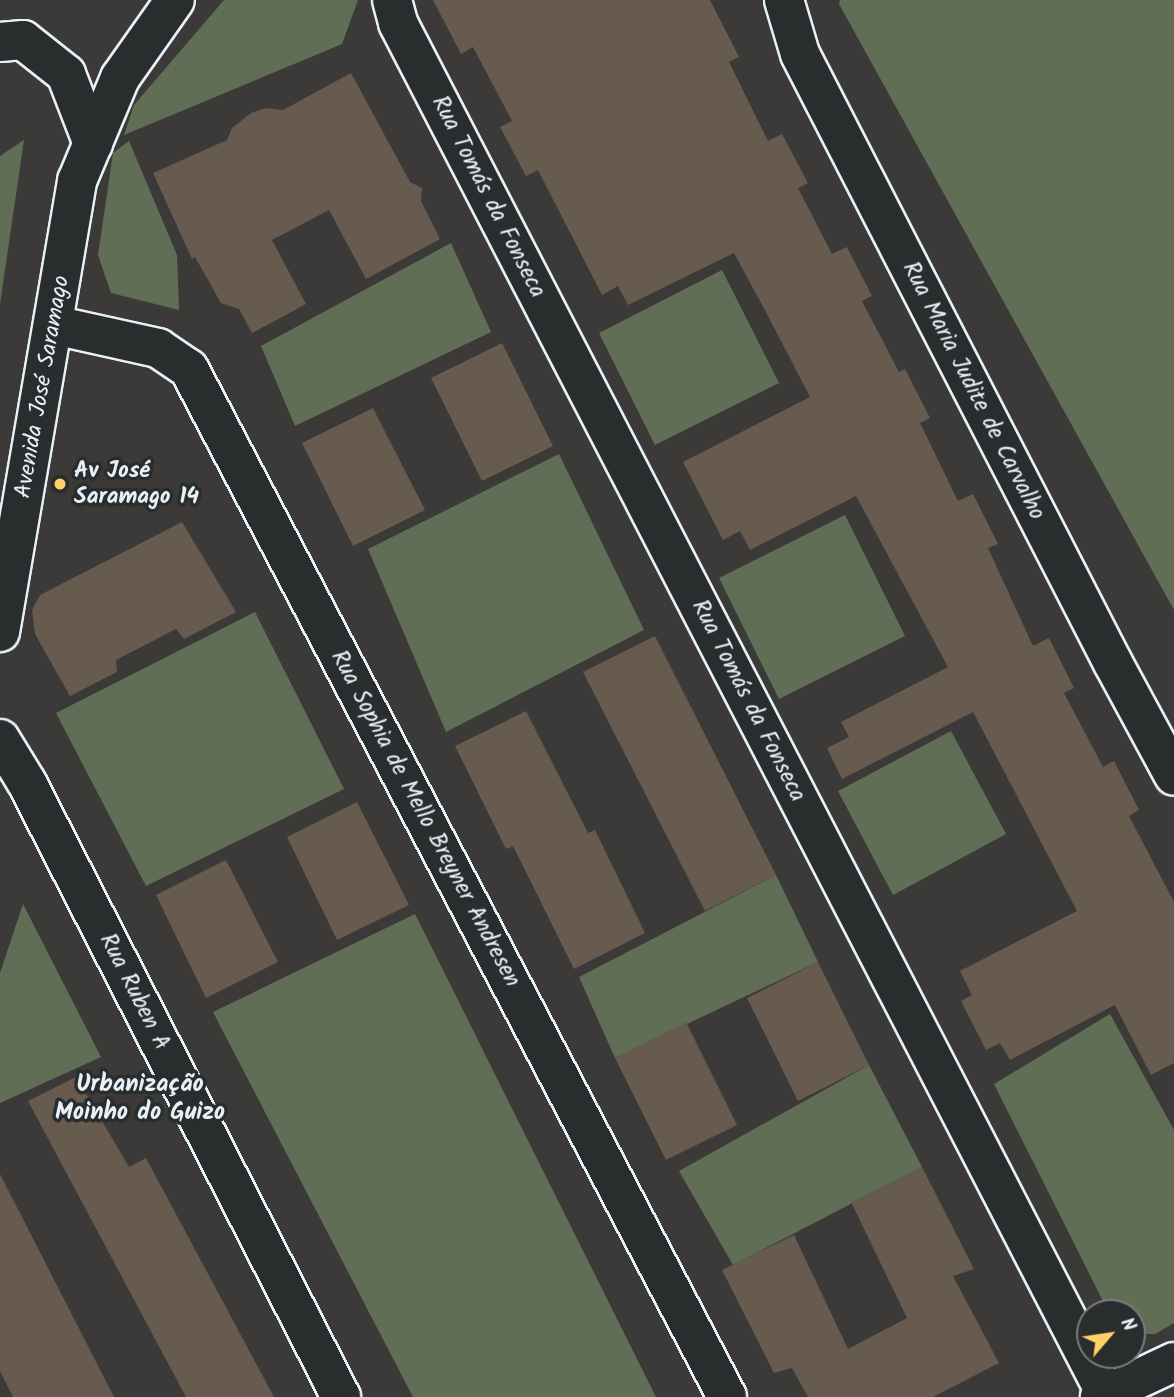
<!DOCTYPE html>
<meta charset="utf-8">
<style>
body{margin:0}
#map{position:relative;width:1174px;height:1397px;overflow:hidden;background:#3c3a38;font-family:Kalam,sans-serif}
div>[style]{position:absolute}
.green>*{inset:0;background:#616e56}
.building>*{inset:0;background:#675a4e}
.roads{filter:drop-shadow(2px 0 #e8f1f8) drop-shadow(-2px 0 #e8f1f8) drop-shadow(0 2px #e8f1f8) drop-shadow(0 -2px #e8f1f8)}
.street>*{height:38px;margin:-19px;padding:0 19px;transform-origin:19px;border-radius:19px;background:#2a2d2e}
.dots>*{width:19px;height:19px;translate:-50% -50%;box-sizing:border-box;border:4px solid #2a2d2e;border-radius:50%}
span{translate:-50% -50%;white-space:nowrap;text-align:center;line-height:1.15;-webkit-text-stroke:7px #2a2d2e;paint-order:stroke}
.street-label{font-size:23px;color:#e8f1f8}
.poi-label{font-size:23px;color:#e8f1f8;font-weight:700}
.left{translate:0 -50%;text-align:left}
.neighbourhood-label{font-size:24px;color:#e8f1f8;font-weight:700}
.north{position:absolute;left:1076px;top:1299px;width:70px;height:70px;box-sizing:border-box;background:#2a2d2e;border:2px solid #767b7f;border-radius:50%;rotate:61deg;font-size:19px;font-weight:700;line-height:28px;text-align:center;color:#e8f1f8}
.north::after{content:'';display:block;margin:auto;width:24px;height:32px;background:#ffd166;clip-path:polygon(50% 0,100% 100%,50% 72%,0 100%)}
</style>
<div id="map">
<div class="green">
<i style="clip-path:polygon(224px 0,358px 0,342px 44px,124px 135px,134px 105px)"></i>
<i style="clip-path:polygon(840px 0,1174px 0,1174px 610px,839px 4px)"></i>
<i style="clip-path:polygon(24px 140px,0 304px,0 156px)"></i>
<i style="clip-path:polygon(129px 141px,177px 255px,179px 310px,111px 293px,98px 255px,113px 153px)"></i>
<i style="clip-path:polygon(451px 243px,491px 332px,295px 426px,261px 346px)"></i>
<i style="clip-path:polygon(722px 270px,779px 383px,655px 445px,599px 333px)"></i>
<i style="clip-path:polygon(559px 454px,644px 630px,446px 732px,368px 549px)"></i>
<i style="clip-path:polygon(845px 515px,905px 636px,779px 699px,719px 578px)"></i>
<i style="clip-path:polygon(255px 612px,344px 789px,146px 886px,56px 713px)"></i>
<i style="clip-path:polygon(951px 731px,1006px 834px,893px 895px,838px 791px)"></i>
<i style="clip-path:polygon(776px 875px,818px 962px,615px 1058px,579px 977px)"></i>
<i style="clip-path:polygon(23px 904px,101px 1057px,0 1103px,0 973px)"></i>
<i style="clip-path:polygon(415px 914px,656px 1397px,413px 1397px,213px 1012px)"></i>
<i style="clip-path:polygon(1110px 1014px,1174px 1130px,1174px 1323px,1155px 1334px,1132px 1334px,1132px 1313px,1109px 1313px,994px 1084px)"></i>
<i style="clip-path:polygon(869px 1065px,922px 1167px,733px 1265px,679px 1171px)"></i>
</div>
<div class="building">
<i style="clip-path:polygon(433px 0,710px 0,739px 57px,729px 62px,768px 141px,782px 134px,808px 183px,798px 188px,832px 254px,847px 247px,872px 296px,862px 301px,899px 372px,905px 369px,930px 418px,920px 423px,958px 501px,973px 494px,998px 544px,988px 548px,1033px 646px,1049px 638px,1074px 688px,1064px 693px,1103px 767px,1114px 761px,1139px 810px,1129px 816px,1174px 902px,1174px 1063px,1151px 1075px,1115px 1005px,1010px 1060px,1000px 1043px,986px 1050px,961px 1001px,972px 995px,960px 971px,1077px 911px,973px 712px,842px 779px,827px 748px,849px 737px,841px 722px,948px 667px,856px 496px,750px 550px,740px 531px,723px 540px,683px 462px,810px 397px,768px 316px,734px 253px,628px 305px,618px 286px,602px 295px,538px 170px,526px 176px,500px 127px,512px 121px,473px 47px,461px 54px)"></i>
<i style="clip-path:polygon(351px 73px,410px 182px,422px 188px,421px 201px,440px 239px,366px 279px,329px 210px,272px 240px,306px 304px,252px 333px,239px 309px,221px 303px,195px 257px,192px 259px,153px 173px,227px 140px,232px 128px,251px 113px,266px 108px,283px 110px)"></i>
<i style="clip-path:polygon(502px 343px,553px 446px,482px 481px,431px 378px)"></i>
<i style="clip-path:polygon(373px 408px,425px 510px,353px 546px,302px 443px)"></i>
<i style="clip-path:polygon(182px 522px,236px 612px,184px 639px,176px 629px,116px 660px,117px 672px,70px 696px,35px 634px,32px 610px,40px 595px)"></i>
<i style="clip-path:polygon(655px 636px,776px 875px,705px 911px,583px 672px)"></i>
<i style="clip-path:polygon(526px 711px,588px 833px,595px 830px,645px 933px,574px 969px,513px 846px,506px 849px,455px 746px)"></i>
<i style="clip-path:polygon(357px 802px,409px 905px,337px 940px,287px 837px)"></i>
<i style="clip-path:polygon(226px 860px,278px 962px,206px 998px,156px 895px)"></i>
<i style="clip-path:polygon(818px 962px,869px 1065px,798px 1101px,747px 998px)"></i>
<i style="clip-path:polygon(686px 1022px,737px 1125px,666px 1160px,615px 1058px)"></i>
<i style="clip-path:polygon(76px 1077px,129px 1167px,146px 1158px,274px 1397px,186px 1397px,28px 1101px)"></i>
<i style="clip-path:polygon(922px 1167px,974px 1269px,953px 1276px,999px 1363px,933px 1397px,808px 1397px,792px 1368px,774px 1373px,722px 1270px,794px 1235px,848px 1349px,907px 1318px,851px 1202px)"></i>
<i style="clip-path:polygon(0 1174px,114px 1397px,13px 1397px,0 1371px)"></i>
</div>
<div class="roads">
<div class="street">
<i style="left:392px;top:0;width:24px;rotate:75deg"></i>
<i style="left:398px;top:23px;width:1543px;rotate:62.69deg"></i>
<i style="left:1106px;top:1394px;width:7px;rotate:153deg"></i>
<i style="left:784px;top:0;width:56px;rotate:73.5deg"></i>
<i style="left:800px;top:54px;width:685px;rotate:62.8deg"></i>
<i style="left:1113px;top:663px;width:128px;rotate:61.6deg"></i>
<i style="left:0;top:42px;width:23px;rotate:-5deg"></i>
<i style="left:23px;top:40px;width:55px;rotate:38.3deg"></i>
<i style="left:66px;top:74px;width:75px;rotate:68.9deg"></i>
<i style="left:54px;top:325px;width:107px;rotate:12.5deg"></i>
<i style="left:158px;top:348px;width:37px;rotate:34deg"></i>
<i style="left:189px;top:369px;width:1160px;rotate:62.37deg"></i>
<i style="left:0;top:632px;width:458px;rotate:-80.3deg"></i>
<i style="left:77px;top:181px;width:112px;rotate:-67.3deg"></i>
<i style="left:120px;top:78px;width:95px;rotate:-54.8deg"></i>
<i style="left:0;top:739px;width:52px;rotate:58.5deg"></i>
<i style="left:27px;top:783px;width:690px;rotate:62.91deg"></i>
<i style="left:1106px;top:1394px;width:75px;rotate:-25.2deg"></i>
</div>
</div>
<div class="dots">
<i style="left:60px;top:484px;background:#ffd166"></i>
</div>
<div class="street-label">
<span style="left:488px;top:197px;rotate:63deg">Rua Tomás da Fonseca</span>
<span style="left:43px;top:387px;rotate:-80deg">Avenida José Saramago</span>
<span style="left:973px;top:391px;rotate:63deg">Rua Maria Judite de Carvalho</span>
<span style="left:748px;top:701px;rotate:63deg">Rua Tomás da Fonseca</span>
<span style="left:425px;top:819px;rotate:62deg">Rua Sophia de Mello Breyner Andresen</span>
<span style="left:134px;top:992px;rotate:63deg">Rua Ruben A</span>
</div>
<div class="poi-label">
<span class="left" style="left:74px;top:484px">Av José<br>Saramago 14</span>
</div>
<div class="neighbourhood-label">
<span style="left:140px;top:1099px">Urbanização<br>Moinho do Guizo</span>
</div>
<div class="north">N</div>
</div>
